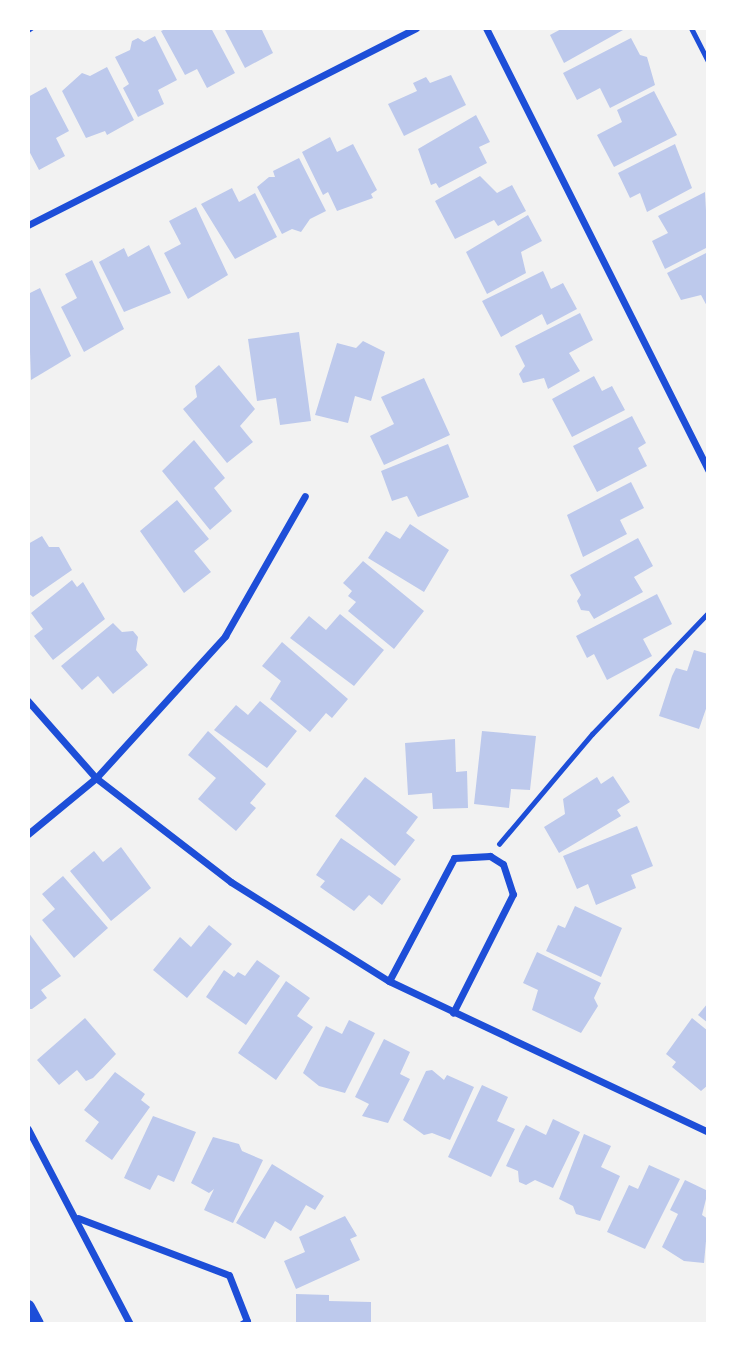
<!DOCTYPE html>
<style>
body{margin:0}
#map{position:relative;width:736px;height:1352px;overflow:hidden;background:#f2f2f2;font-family:"Open Sans",sans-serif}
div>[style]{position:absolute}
.building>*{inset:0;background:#bdc9ec}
.path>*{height:4.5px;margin:-2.25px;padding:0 2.25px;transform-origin:2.25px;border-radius:2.25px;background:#1d4ed8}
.service>*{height:5px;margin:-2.5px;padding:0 2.5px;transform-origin:2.5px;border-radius:2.5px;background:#1d4ed8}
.minor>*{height:7px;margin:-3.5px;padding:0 3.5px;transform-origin:3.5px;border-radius:3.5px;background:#1d4ed8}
.secondary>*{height:14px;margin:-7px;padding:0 7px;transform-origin:7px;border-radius:7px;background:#1d4ed8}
span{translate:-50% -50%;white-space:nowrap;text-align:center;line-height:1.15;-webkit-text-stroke:5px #fff;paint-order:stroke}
.frame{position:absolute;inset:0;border:30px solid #fff;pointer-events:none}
</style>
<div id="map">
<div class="building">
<i style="clip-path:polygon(168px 28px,211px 28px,235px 73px,207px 88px,197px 69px,185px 75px,161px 31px)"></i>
<i style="clip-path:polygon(224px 28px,261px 28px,273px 53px,245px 68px)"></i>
<i style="clip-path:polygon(563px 28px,622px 28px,623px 30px,564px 63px,550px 35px)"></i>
<i style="clip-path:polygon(155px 36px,177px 80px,158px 90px,164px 104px,138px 117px,123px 88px,129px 84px,115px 57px,130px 50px,132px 41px,138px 38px,144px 42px)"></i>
<i style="clip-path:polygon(631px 38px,640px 55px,647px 57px,655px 85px,610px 108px,600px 88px,577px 100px,563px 73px)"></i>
<i style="clip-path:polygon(107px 67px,134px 120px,107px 135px,105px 131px,86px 138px,62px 91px,82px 73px,90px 76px)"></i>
<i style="clip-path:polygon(451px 75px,466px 105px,404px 136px,388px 104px,417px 91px,413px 83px,426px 77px,430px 83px)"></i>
<i style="clip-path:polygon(46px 87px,69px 131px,56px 138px,65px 156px,39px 170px,28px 149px,28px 97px)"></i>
<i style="clip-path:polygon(654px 91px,677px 135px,614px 167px,597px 135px,622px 122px,617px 110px)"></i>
<i style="clip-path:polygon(476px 115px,490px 142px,479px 147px,487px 163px,439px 188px,436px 183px,431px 185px,418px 149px)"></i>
<i style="clip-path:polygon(330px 137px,337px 152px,353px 144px,377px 190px,371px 194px,373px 198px,337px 211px,328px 192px,323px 195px,302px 152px)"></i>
<i style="clip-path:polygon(675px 144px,692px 188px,647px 212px,640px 193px,630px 198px,618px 173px)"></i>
<i style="clip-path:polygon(299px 158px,326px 211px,310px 219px,301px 232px,292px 229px,282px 234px,257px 187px,269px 177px,275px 177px,273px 171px)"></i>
<i style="clip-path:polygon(480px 176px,497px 193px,512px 185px,526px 211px,498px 226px,494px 220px,455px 239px,435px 201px)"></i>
<i style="clip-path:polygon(232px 188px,239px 202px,255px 193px,277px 237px,235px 259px,201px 204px)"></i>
<i style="clip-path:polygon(705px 192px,708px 247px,665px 269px,652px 241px,668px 233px,658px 216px)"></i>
<i style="clip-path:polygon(196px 207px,228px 275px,188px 299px,164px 253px,181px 244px,169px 221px)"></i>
<i style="clip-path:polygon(528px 215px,542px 241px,521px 252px,526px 273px,487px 294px,466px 252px)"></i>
<i style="clip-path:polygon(149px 245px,171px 293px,124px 312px,99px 262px,124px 248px,128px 257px)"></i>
<i style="clip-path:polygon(708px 252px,708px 308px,701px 295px,681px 300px,667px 273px)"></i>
<i style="clip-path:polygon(92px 260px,124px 329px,84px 352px,61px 307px,77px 298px,65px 274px)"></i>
<i style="clip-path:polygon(543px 271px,551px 289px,563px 283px,577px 309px,547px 325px,542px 314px,501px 337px,482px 301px)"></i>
<i style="clip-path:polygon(40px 288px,71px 356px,31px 380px,28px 294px)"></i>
<i style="clip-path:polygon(580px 313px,593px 340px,569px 353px,580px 371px,548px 389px,544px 378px,523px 383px,519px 374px,525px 366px,515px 346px)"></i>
<i style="clip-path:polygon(299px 332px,311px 421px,280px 425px,276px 398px,257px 401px,248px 339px)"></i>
<i style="clip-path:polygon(363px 341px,385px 352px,371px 401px,355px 396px,348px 423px,315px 415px,337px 343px,356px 348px)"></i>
<i style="clip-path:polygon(219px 365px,255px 409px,240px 426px,253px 442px,227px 463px,183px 409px,197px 397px,195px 386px)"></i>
<i style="clip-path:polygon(594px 376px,602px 391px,612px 386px,625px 410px,572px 437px,552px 399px)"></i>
<i style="clip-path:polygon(424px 378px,450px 435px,384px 465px,370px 436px,394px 424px,381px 397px)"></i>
<i style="clip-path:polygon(632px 416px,646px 443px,638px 448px,647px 466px,597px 492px,573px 446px)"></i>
<i style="clip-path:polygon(194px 440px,225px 478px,214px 488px,232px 511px,210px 530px,162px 471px)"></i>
<i style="clip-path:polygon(448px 444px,469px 497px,418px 517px,407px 496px,392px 501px,381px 471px)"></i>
<i style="clip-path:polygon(631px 482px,644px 508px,620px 520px,627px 534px,583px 557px,567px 515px)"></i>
<i style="clip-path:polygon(177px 500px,209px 539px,194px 551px,211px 572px,184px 593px,140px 531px)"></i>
<i style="clip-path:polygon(410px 524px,449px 550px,424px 592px,368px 558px,386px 531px,400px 539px)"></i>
<i style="clip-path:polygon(42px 536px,49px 547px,59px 547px,72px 570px,33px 597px,28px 593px,28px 544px)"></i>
<i style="clip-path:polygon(638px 538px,653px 566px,634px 577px,643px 592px,594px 619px,589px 611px,581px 610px,577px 601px,581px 595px,570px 575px)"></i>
<i style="clip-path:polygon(363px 561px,424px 611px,394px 649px,348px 611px,356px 602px,348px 596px,352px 591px,343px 583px)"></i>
<i style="clip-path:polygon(72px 580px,77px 587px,83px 582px,105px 619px,53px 660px,34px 636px,43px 629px,31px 613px)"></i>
<i style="clip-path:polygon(657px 594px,672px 624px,643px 639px,652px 656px,607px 680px,594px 654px,587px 658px,576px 636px)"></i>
<i style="clip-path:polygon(340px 614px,384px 650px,354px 686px,290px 638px,309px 616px,326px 630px)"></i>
<i style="clip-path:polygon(113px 623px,122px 632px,133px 631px,138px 637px,136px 650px,148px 665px,113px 694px,98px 676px,82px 690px,61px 666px)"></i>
<i style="clip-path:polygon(282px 642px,348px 699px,332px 718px,326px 713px,310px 732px,270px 699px,281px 681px,262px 666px)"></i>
<i style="clip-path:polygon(694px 650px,708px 654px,708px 703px,699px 729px,659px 716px,672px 676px,676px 668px,687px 671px)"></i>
<i style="clip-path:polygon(260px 701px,297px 731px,267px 768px,214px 730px,236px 705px,248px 715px)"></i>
<i style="clip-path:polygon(208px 731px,266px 784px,250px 803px,256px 808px,236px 831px,198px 799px,216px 778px,188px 755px)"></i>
<i style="clip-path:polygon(482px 731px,536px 736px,530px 790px,511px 789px,509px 808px,474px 804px)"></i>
<i style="clip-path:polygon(455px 739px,456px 772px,467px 771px,468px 808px,433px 809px,432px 793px,408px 795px,405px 743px)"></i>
<i style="clip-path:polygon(613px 776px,630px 802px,617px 810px,621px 816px,559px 853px,544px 827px,565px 814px,563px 799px,597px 777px,601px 784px)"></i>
<i style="clip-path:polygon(365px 777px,418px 817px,406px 833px,415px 840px,395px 866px,335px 816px)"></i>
<i style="clip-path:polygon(637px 826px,653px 866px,631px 875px,636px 888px,596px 905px,588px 884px,577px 889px,563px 856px)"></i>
<i style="clip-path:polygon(341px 838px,401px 879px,382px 905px,369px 895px,354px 911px,320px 887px,325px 881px,316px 875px)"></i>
<i style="clip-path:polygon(121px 847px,151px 888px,111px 921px,70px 871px,94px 851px,103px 862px)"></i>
<i style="clip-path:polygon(63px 876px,108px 928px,74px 958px,42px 920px,55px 909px,42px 894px)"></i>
<i style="clip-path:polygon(575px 906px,622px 928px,601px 977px,546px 951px,558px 925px,565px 928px)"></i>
<i style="clip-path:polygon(209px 925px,232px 944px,187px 998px,153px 970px,180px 937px,191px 947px)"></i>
<i style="clip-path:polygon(28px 932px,61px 976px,41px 990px,47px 998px,32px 1009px,28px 1009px)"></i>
<i style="clip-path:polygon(537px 952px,601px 983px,594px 998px,598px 1006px,581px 1033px,532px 1010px,538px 990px,523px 983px)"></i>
<i style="clip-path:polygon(257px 960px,280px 976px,246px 1025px,206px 997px,224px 970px,234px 977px,238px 972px,245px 976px)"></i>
<i style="clip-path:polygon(286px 981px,310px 998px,297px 1016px,313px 1027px,276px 1080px,238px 1053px)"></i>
<i style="clip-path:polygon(708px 1003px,708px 1023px,698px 1015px)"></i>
<i style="clip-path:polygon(85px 1018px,116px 1054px,93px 1078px,86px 1081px,77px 1070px,59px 1085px,37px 1060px)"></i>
<i style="clip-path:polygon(692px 1018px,708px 1031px,708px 1085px,701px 1091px,672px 1067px,676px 1062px,666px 1054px)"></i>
<i style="clip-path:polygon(349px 1020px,375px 1033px,345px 1093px,319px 1086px,303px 1073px,326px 1026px,342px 1034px)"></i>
<i style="clip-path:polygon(384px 1039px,410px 1052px,400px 1074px,410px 1079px,388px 1123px,362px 1116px,369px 1104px,355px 1097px)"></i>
<i style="clip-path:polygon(432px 1070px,444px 1080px,447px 1075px,474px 1087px,450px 1140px,432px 1133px,424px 1135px,403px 1120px,426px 1071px)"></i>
<i style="clip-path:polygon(115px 1072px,145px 1094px,141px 1100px,150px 1107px,112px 1160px,85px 1141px,99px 1122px,84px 1110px)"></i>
<i style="clip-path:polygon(482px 1085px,508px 1097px,497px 1121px,515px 1129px,491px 1177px,448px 1157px)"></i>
<i style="clip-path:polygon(153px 1116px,196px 1132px,174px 1182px,158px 1175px,150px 1190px,124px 1178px)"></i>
<i style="clip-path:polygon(553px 1119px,580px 1132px,553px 1188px,535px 1180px,526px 1185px,519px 1182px,518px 1171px,506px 1166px,522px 1132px,526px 1125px,546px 1135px)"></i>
<i style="clip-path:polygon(584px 1134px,611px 1146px,601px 1167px,620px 1176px,600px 1221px,576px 1214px,573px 1206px,559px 1199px)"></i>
<i style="clip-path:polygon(213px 1137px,239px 1144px,242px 1151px,263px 1160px,233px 1223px,204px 1210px,214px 1189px,209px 1193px,191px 1183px)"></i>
<i style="clip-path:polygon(272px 1164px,324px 1196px,315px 1210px,306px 1205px,291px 1231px,275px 1221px,265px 1239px,236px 1223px)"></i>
<i style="clip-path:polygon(649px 1165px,680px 1179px,645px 1249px,607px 1232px,629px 1185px,638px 1189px)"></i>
<i style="clip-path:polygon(685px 1180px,708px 1191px,702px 1215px,708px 1219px,704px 1263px,684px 1261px,662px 1247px,678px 1214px,670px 1210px)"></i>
<i style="clip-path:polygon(345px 1216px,357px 1236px,350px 1239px,360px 1260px,296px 1289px,284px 1261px,305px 1252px,299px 1237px)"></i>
<i style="clip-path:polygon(296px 1294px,329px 1295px,329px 1301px,371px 1302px,371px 1324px,296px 1324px)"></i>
</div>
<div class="path">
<i style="left:499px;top:844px;width:144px;rotate:-49.8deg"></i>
<i style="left:592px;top:734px;width:168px;rotate:-46.2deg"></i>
</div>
<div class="service">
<i style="left:691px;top:28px;width:37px;rotate:63deg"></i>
<i style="left:28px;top:30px;width:4px;rotate:-34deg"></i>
</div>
<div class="minor">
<i style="left:486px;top:28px;width:495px;rotate:63.3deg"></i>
<i style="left:28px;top:225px;width:435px;rotate:-26.9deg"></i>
<i style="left:28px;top:701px;width:103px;rotate:48.6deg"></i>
<i style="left:96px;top:778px;width:170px;rotate:37.6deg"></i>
<i style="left:231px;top:882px;width:186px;rotate:32.1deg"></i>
<i style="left:389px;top:981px;width:353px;rotate:25.3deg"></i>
<i style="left:28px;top:834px;width:88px;rotate:-39.5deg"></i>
<i style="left:96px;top:778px;width:192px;rotate:-47.7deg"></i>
<i style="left:225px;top:636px;width:161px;rotate:-60.3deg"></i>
<i style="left:389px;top:981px;width:139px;rotate:-62.1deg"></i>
<i style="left:454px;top:858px;width:36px;rotate:-3deg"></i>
<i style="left:490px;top:856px;width:15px;rotate:32deg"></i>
<i style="left:503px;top:864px;width:32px;rotate:72deg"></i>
<i style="left:513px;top:894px;width:133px;rotate:116.8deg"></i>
<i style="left:28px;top:1129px;width:220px;rotate:62.4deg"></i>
<i style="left:78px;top:1218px;width:161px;rotate:20.7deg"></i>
<i style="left:229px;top:1275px;width:49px;rotate:68.6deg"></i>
<i style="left:247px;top:1321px;width:6px;rotate:149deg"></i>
</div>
<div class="secondary">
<i style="left:28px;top:1307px;width:19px;rotate:62deg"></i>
</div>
<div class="frame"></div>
</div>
